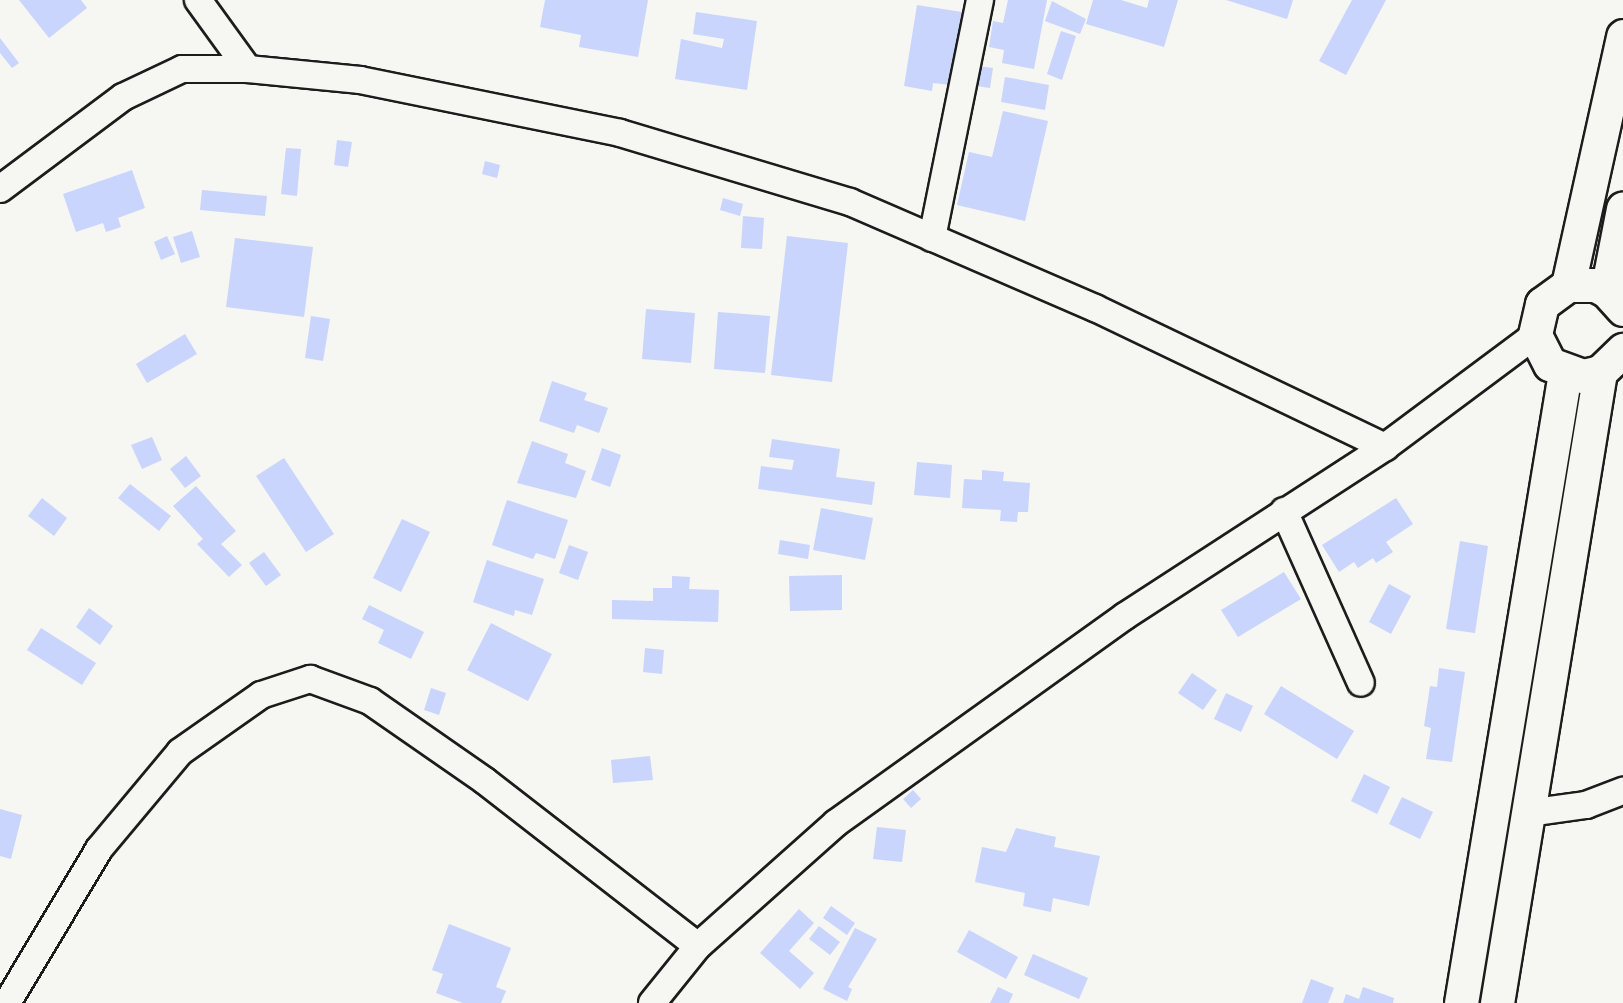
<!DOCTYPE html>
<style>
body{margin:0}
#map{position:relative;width:1623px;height:1003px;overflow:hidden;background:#f6f6f2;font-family:Sriracha,sans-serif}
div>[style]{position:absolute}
.building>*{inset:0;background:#c9d5fc}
.roads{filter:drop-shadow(2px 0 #1c1c1c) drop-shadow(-2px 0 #1c1c1c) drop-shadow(0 2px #1c1c1c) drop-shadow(0 -2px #1c1c1c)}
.street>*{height:26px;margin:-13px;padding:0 13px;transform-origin:13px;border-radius:13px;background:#f6f6f2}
.secondary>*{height:33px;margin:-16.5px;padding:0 16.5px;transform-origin:16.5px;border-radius:16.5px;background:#f6f6f2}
span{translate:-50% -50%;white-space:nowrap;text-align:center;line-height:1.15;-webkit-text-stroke:4.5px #f6f6f2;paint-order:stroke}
</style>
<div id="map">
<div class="building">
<i style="clip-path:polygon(19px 0,81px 0,87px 8px,49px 38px)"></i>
<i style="clip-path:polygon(545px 0,648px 0,638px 57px,579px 47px,581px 35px,540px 27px)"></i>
<i style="clip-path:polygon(1008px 0,1047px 0,1034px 69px,1002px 63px,1004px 50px,989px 47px,993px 21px,1003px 23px)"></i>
<i style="clip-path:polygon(1093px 0,1121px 0,1147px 8px,1149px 0,1178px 0,1164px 47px,1086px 24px)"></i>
<i style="clip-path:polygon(1226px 0,1293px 0,1287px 19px)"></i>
<i style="clip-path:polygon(1352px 0,1386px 0,1346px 75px,1319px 61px)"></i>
<i style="clip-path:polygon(1052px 1px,1086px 19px,1080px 34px,1045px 21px)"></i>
<i style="clip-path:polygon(917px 5px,962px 12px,951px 85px,933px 83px,932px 91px,904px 86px)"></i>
<i style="clip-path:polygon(696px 12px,757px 21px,747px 90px,675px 79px,681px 39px,722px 48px,724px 39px,693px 34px)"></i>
<i style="clip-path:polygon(1061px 31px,1076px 36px,1062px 80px,1047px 74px)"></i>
<i style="clip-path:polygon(0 38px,19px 63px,12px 68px,0 53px)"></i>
<i style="clip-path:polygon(978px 66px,993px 68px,990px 88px,976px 86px)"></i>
<i style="clip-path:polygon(1005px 77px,1049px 85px,1045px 110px,1001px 102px)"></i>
<i style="clip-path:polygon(1003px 111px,1048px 121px,1025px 221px,957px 205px,969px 152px,992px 157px)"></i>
<i style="clip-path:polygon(337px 140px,352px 142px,348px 167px,334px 165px)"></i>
<i style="clip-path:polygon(286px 148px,301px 149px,297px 196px,281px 194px)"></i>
<i style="clip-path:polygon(485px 161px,500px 165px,497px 178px,482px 174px)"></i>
<i style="clip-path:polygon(132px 170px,145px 208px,118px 218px,121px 227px,106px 232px,103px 223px,76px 232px,63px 194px)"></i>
<i style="clip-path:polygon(202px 190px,267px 196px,265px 216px,200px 210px)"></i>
<i style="clip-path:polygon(723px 198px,743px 204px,740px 216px,720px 210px)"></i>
<i style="clip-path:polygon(743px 216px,764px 218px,762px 249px,741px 248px)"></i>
<i style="clip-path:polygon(192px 231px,200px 257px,181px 263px,173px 237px)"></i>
<i style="clip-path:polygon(167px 236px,175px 254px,161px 260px,154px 242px)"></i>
<i style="clip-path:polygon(787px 236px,848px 243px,832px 382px,771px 375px)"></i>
<i style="clip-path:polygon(235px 238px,313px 247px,304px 317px,226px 307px)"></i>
<i style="clip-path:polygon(646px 309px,695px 313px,691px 363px,642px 359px)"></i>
<i style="clip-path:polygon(718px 312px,770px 316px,765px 373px,714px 369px)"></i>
<i style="clip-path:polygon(311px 316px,330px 319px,323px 361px,305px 358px)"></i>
<i style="clip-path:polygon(185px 334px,197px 354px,147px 383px,136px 364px)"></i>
<i style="clip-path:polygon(552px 381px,587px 393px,584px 400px,608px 408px,599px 433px,577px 425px,574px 433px,539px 421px)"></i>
<i style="clip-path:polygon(152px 437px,162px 460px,142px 469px,131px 445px)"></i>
<i style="clip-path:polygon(772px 439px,840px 449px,836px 477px,875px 482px,872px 505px,758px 489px,761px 466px,792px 470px,794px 460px,769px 457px)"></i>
<i style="clip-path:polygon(532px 441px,568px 454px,565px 463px,586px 471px,576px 498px,517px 483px)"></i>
<i style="clip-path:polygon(602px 448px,621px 455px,610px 487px,591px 480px)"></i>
<i style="clip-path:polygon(186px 456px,201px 476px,185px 488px,170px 469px)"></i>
<i style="clip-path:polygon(284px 458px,334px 534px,306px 552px,256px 476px)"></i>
<i style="clip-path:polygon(917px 462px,952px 465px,950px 498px,914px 495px)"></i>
<i style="clip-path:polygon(982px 470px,1004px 472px,1003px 481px,1030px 483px,1028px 512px,1018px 512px,1017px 522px,1000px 521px,1001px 510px,962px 508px,964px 479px,982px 480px)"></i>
<i style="clip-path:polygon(130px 484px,171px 516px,159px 531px,118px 498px)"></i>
<i style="clip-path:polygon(196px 486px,236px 531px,221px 544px,242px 565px,229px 577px,197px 544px,203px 539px,173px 506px)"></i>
<i style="clip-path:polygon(42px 498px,67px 518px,54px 536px,28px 516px)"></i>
<i style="clip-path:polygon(1396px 498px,1413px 524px,1386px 542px,1393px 552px,1376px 563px,1373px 558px,1358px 568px,1354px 562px,1339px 572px,1322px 545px)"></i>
<i style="clip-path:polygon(507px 500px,568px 520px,555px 559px,536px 553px,533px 559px,492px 545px)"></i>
<i style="clip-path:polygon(821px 508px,873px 518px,865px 560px,813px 550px)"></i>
<i style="clip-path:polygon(402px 519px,430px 532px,401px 592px,373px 578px)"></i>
<i style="clip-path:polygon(780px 540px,810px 545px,808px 559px,778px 554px)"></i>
<i style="clip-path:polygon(1460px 541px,1488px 546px,1475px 633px,1446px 629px)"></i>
<i style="clip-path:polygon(569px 545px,588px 552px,578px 580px,559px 573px)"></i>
<i style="clip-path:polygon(264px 552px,281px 575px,266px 586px,249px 563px)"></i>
<i style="clip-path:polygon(487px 560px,544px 579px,532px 615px,515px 610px,514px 616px,473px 602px)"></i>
<i style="clip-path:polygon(1284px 572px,1301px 599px,1238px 637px,1221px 610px)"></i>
<i style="clip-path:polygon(842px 575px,842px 610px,790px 611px,789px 576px)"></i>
<i style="clip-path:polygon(672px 576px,690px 577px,689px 589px,719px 590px,718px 622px,612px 619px,612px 600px,653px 601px,653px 588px,672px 588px)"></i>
<i style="clip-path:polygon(1389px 584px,1411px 596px,1391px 634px,1369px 622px)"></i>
<i style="clip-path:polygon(369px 605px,424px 632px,411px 659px,378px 643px,384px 630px,362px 619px)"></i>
<i style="clip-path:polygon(89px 608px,113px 626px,100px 645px,76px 627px)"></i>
<i style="clip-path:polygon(491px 623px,552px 654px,528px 701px,467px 670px)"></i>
<i style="clip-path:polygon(41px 628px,96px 663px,82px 685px,27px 650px)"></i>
<i style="clip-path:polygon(645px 648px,664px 650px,662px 674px,643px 672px)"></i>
<i style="clip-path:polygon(1439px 668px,1465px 672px,1452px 762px,1426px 759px,1431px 728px,1424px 726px,1430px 686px,1437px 687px)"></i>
<i style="clip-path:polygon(1192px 673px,1217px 690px,1203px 710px,1178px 693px)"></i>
<i style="clip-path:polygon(1281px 686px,1354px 731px,1337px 759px,1264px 714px)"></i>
<i style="clip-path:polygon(431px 688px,446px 693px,439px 715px,424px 710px)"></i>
<i style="clip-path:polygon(1226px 693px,1253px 706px,1241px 732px,1214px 719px)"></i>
<i style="clip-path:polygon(650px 756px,653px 780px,613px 783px,611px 760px)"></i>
<i style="clip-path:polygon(1364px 774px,1390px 787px,1377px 814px,1351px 801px)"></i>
<i style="clip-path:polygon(913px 790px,921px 799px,911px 808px,903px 799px)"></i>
<i style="clip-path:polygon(1402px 797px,1433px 812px,1420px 839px,1389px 824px)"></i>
<i style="clip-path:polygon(0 809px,22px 815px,11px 859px,0 856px)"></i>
<i style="clip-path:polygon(877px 827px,906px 830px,902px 862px,873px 859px)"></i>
<i style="clip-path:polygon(1016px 828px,1056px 837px,1054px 847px,1100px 856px,1089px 906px,1053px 898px,1051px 912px,1023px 906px,1025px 893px,975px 882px,982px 847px,1006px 852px)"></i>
<i style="clip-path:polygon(831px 906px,855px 923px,847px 935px,823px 918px)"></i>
<i style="clip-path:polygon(799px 909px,814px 923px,789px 951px,814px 973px,800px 989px,760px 953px)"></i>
<i style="clip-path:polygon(449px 924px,511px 948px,496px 987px,506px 991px,501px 1003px,463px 1003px,436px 993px,443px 974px,432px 970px)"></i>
<i style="clip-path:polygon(819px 926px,840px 942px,830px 955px,809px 939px)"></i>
<i style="clip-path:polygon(855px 928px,877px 939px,848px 987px,852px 989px,847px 1001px,823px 989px)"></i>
<i style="clip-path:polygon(969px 930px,1018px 957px,1006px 979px,957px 952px)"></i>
<i style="clip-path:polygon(1033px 954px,1088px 978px,1079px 999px,1024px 975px)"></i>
<i style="clip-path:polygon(1311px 979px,1334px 988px,1328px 1003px,1302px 1003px)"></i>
<i style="clip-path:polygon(998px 987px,1013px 994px,1009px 1003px,990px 1003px)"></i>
<i style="clip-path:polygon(1363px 987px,1394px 998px,1393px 1003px,1343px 1003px,1346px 994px,1359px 999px)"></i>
</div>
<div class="roads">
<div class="street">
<i style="left:198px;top:0;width:85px;rotate:54.1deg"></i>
<i style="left:0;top:189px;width:154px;rotate:-36.8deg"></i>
<i style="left:123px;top:97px;width:65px;rotate:-25.4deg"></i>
<i style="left:182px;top:69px;width:66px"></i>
<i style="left:248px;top:69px;width:113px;rotate:5.6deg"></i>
<i style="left:360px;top:80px;width:265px;rotate:11.5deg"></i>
<i style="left:620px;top:133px;width:240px;rotate:16.7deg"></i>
<i style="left:850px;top:202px;width:267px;rotate:23.4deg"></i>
<i style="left:1095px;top:308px;width:322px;rotate:25.6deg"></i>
<i style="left:932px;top:238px;width:243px;rotate:-78.6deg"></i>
<i style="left:1284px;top:511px;width:188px;rotate:65.9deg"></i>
<i style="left:1528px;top:813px;width:59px;rotate:-7.9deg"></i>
<i style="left:1586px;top:805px;width:40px;rotate:-21deg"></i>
<i style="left:7px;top:1003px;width:179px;rotate:-59.1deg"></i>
<i style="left:99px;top:849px;width:126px;rotate:-50.1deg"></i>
<i style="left:180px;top:752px;width:99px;rotate:-35.1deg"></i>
<i style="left:261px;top:695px;width:52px;rotate:-18.1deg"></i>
<i style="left:310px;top:679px;width:64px;rotate:20.1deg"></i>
<i style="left:370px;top:701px;width:140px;rotate:34.8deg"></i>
<i style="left:485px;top:781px;width:269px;rotate:37.8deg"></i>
<i style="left:652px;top:1003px;width:73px;rotate:-51.1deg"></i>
<i style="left:698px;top:946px;width:185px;rotate:-41.7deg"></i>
<i style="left:836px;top:823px;width:355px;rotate:-35.6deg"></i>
<i style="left:1125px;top:616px;width:310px;rotate:-33deg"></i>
<i style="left:1385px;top:447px;width:187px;rotate:-36.7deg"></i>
</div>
<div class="secondary">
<i style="left:1568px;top:285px;width:255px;rotate:-77.5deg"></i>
<i style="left:1607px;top:291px;width:84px;rotate:-79deg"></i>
<i style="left:1623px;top:309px;width:24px;rotate:-132deg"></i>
<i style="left:1607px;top:291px;width:13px;rotate:-153deg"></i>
<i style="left:1595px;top:285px;width:27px;rotate:180deg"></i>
<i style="left:1568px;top:285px;width:32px;rotate:144deg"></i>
<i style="left:1542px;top:304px;width:32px;rotate:103deg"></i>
<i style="left:1535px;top:335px;width:33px;rotate:63deg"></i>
<i style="left:1550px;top:364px;width:35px;rotate:20deg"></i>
<i style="left:1583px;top:376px;width:17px;rotate:-13deg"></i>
<i style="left:1600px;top:372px;width:32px;rotate:-44deg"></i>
<i style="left:1461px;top:1003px;width:639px;rotate:-80.63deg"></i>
<i style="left:1497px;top:1003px;width:639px;rotate:-80.73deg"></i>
</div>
</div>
</div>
